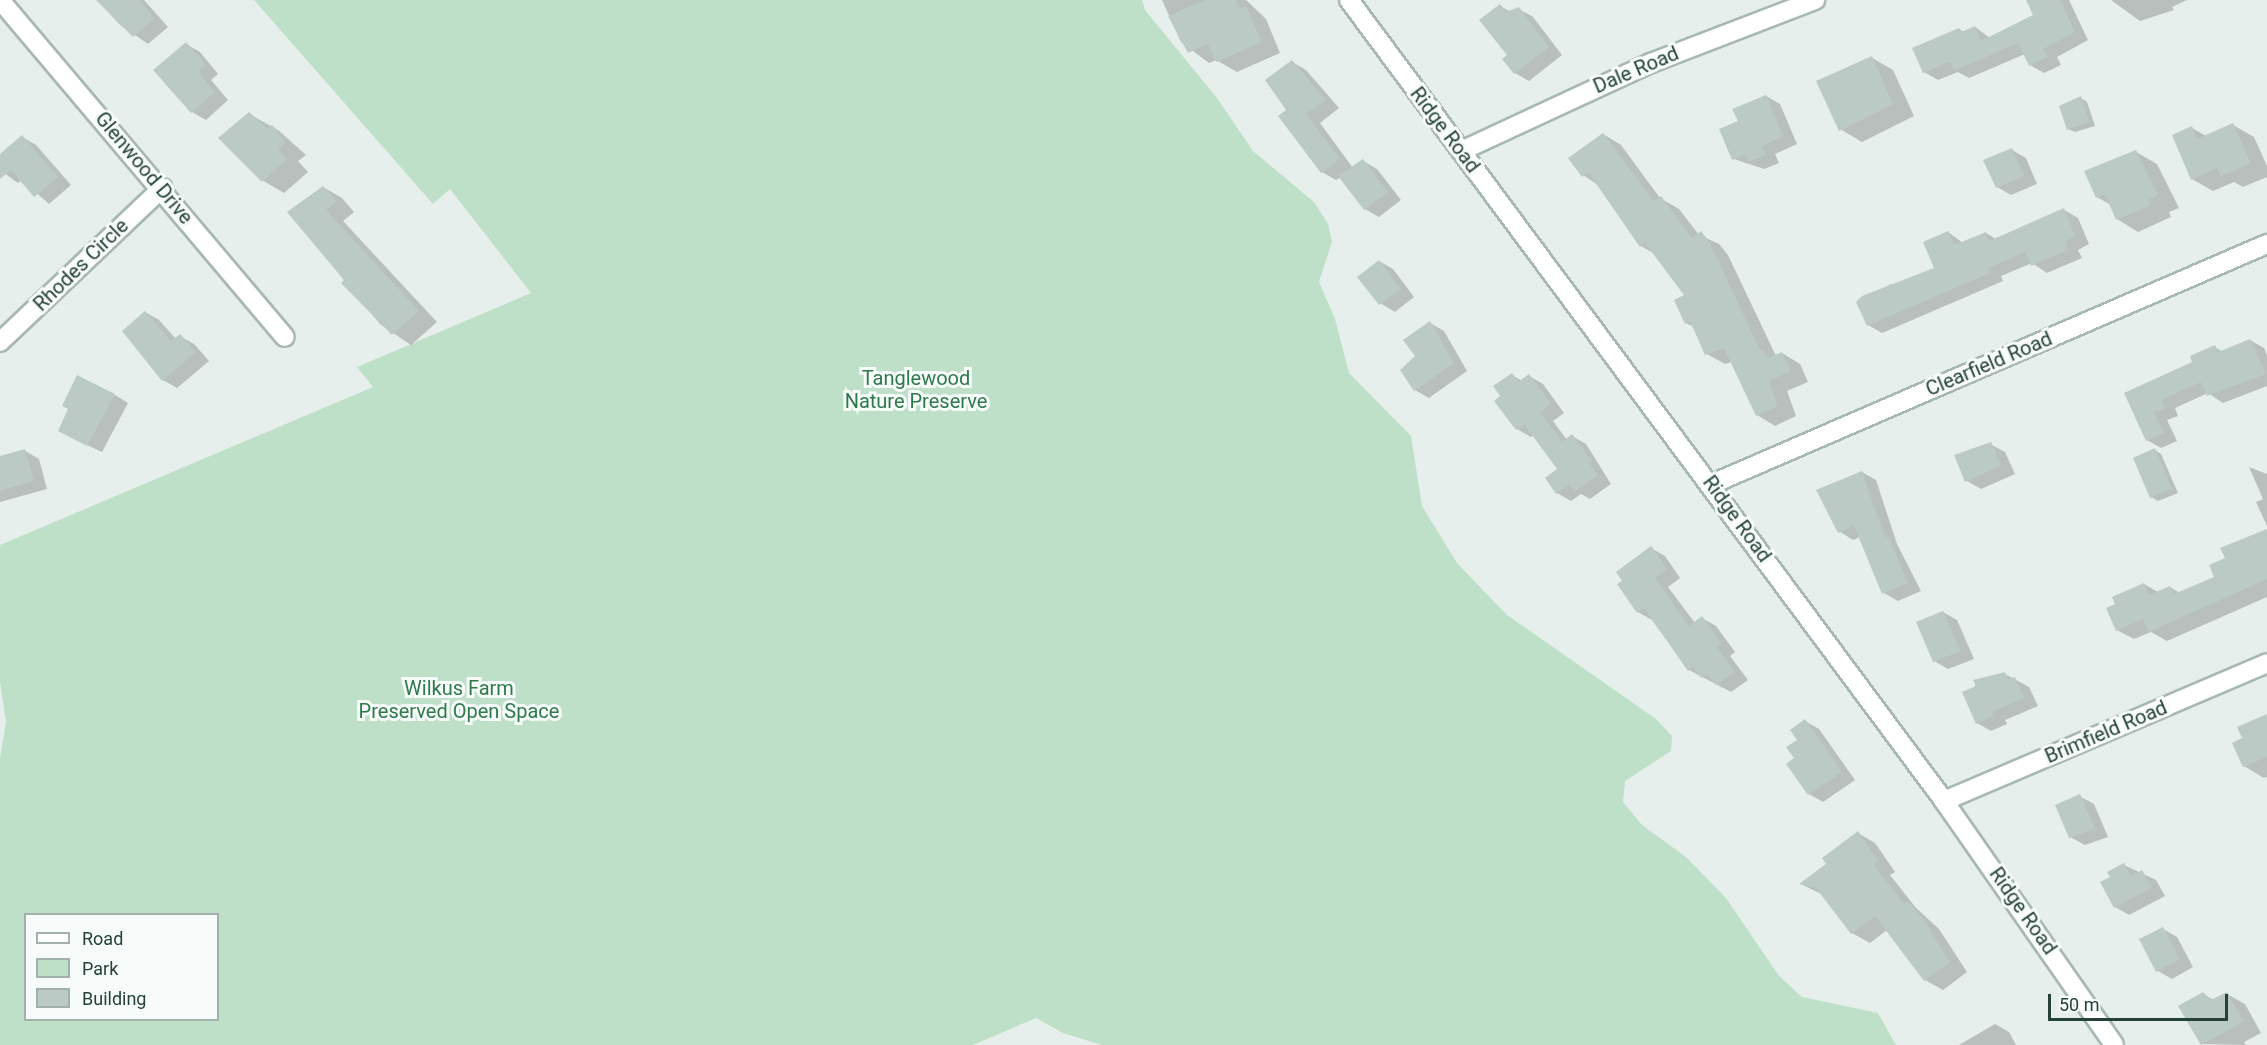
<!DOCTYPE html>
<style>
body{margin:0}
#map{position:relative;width:2267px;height:1045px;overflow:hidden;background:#e6efeb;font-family:Roboto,sans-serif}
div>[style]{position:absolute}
.green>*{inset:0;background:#bfe0c8}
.shadow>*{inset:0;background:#0003}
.building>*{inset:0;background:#bbcac4}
.roads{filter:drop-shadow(2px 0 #a8b8b2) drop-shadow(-2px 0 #a8b8b2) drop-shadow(0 2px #a8b8b2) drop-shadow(0 -2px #a8b8b2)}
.street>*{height:18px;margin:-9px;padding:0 9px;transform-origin:9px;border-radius:9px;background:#fff}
.secondary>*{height:18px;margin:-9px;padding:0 9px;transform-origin:9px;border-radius:9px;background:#fff}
span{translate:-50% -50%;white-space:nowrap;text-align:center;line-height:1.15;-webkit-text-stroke:6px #f7fbf9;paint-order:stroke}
.street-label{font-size:20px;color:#24423a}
.park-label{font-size:20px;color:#2d7a4b}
.legend{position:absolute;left:24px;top:913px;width:195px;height:108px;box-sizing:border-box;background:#f7fbf9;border:2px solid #a3b1ad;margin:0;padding:8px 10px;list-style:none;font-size:18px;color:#24423a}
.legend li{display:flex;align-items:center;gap:12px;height:30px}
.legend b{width:30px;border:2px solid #a3b1ad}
.scale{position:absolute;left:2048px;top:994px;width:180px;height:27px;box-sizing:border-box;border:3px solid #24423a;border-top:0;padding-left:8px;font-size:18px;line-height:21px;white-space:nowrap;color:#24423a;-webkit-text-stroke:4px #f7fbf9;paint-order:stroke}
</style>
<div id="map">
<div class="green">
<i style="clip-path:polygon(evenodd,254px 0,1142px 0,1145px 10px,1217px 98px,1253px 151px,1314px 202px,1328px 224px,1332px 242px,1319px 282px,1335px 319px,1349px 373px,1411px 436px,1422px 506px,1457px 563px,1507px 615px,1656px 719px,1672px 736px,1671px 751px,1625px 781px,1623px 802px,1642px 825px,1686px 857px,1726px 898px,1779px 976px,1802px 997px,1878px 1013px,1896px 1045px,1102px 1045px,1063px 1033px,1036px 1018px,973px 1045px,0 1045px,0 758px,6px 722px,0 682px,0 545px,373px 387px,357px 367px,531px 293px,450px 189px,433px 204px,254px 0,218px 914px,218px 1020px,26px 1020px,26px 914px,218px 914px)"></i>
</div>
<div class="shadow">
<i style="clip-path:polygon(98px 0,144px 0,168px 27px,148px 44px,119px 24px)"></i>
<i style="clip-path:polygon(1162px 0,1246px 0,1266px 19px,1280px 53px,1237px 72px,1216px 60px,1209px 63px,1181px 42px)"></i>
<i style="clip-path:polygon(2037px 0,2069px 0,2088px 40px,2057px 57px,2061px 65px,2044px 73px,2030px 65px,2025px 54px,1969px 78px,1958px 72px,1938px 80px,1924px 72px,1959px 29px,1964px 32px,1975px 27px,1990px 38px,2035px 15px)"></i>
<i style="clip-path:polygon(2111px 0,2187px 0,2172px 7px,2174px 10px,2140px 21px)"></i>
<i style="clip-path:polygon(1500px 6px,1509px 11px,1519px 9px,1533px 17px,1562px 55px,1529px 81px,1515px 73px)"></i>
<i style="clip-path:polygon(186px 44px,200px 52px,218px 74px,211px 80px,228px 100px,206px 120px,192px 112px)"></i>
<i style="clip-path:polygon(1872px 58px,1893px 70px,1914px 116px,1862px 142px,1840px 129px)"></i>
<i style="clip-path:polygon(1292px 62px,1306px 70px,1339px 108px,1320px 123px,1353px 168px,1363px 161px,1377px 169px,1401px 200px,1379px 217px,1365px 209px,1341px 177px,1336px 180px,1322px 172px,1288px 110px)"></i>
<i style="clip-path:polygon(1766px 96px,1780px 104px,1797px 144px,1775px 154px,1779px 163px,1764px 169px,1734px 159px,1740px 122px)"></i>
<i style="clip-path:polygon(2081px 98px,2087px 102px,2095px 126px,2075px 132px,2068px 129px)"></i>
<i style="clip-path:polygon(249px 114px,278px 130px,306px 155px,298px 161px,308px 172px,284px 193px,262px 180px)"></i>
<i style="clip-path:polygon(2233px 125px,2254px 137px,2267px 166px,2267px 177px,2243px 187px,2234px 182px,2213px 191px,2192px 179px,2192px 128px,2206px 136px)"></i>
<i style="clip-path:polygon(1603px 134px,1621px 145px,1660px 198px,1679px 209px,1699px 235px,1719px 244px,1728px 255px,1776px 356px,1782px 353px,1800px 364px,1808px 382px,1787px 391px,1796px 416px,1775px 426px,1757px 415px,1732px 362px,1725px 364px,1707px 354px,1694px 327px,1686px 323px,1687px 295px,1655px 254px,1641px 246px,1598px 185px,1583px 175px)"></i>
<i style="clip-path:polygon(22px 137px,36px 145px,71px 185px,49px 204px,22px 180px,18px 183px,0 170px,0 156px)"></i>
<i style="clip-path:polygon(2012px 150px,2026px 158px,2037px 184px,2011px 195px,1997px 187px)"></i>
<i style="clip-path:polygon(2136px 152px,2157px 164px,2179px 208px,2169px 212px,2171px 217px,2138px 232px,2117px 219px,2111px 205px,2097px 197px)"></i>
<i style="clip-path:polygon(323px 187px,342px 198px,354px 212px,343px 221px,437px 322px,411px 345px,380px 324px,289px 212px)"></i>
<i style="clip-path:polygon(2064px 210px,2078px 218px,2089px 244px,2078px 250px,2082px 258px,2047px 273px,2032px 263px,2001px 276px,2003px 281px,1882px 333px,1868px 325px,1858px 302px,1891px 284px,1895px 286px,1936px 269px,1948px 232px,1963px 243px,1986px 233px,1996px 239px)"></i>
<i style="clip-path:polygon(1379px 261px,1393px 269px,1414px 297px,1395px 312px,1380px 303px)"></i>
<i style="clip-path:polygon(145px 312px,159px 320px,176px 339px,180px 336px,194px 344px,209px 361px,177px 388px,163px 380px)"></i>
<i style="clip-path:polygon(1430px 323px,1444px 331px,1467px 371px,1429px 398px,1415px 390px,1417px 357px)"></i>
<i style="clip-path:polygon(2250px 340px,2264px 348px,2267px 355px,2267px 386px,2223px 403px,2208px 393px,2175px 408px,2178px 416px,2167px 420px,2177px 441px,2161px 448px,2147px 440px,2126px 393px,2194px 362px,2215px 347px,2223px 352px)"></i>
<i style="clip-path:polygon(1512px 375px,1522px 381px,1529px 376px,1543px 384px,1564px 413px,1553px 421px,1567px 440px,1572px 436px,1586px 444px,1611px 484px,1590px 499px,1581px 494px,1571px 501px,1557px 493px,1559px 469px,1534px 435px,1531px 437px,1517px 429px,1503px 396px)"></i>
<i style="clip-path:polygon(115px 395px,128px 403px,102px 452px,74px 439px)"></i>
<i style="clip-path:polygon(1990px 444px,2005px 452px,2015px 474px,1981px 489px,1967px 481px)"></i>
<i style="clip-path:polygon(2155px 450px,2161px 454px,2178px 493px,2158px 501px,2151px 497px)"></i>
<i style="clip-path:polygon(25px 451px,39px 459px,47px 489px,0 502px,0 459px)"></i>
<i style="clip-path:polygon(2249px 467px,2267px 474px,2267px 526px,2256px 502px,2263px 499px)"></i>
<i style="clip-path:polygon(1862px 472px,1876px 480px,1897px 544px,1921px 591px,1898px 601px,1884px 593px,1860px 537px,1853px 540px,1839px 531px)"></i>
<i style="clip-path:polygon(2267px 530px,2267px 597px,2167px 641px,2151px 632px,2134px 639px,2117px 630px,2144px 584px,2158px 592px,2170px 587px,2180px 593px,2216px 577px,2227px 559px)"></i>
<i style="clip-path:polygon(1651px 548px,1665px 556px,1680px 578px,1668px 587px,1695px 623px,1702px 618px,1716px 626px,1735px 652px,1730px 656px,1748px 680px,1731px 692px,1689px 670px,1652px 620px,1638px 612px,1624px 581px)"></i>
<i style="clip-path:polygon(1943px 612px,1957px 620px,1974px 659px,1948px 669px,1934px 661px)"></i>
<i style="clip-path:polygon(2005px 674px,2029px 687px,2038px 706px,2005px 720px,2007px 724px,1991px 731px,1977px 723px,1975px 681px)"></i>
<i style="clip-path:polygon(2267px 716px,2267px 777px,2264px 778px,2244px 766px,2244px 739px)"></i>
<i style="clip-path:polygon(1805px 721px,1819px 729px,1855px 780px,1823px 802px,1809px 794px,1796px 759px)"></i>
<i style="clip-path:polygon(2079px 796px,2094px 804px,2108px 837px,2085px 845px,2070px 837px)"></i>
<i style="clip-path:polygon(1858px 833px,1875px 843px,1895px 872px,1890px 875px,1916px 908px,1939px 929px,1967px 972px,1943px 990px,1925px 980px,1887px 930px,1870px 943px,1852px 933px,1823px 895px,1801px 884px,1828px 864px)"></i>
<i style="clip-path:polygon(2124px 865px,2156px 880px,2165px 896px,2129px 915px,2115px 907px,2112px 878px)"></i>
<i style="clip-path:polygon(2163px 929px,2177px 937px,2193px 967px,2172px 979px,2158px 971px)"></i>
<i style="clip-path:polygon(2203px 994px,2214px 1000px,2227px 994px,2245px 1004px,2261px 1033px,2244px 1042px,2246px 1045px,2202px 1044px)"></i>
<i style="clip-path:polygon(1995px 1024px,2009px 1032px,2016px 1045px,1959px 1045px)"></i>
</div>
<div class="building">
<i style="clip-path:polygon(96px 0,139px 0,155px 18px,133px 37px)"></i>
<i style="clip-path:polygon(1205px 0,1236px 0,1240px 9px,1246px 6px,1262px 42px,1216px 62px,1208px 44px,1188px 53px,1168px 16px)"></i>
<i style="clip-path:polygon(2026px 0,2060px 0,2075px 32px,2043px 49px,2048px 57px,2029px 66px,2018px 43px,1954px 71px,1950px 62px,1923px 73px,1912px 48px,1959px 28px,1961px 32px,1975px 26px,1981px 41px,2033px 15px)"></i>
<i style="clip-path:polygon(1500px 4px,1506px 12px,1519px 7px,1549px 47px,1514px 74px,1502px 59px,1507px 55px,1479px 20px)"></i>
<i style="clip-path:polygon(186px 42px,204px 62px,205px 66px,198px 72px,215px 92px,191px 113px,153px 70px)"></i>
<i style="clip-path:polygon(1872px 56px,1893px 104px,1839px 131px,1816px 81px)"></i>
<i style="clip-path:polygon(1292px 60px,1326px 100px,1306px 114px,1340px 159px,1321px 173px,1278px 116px,1286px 110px,1265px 80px)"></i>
<i style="clip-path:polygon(1766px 95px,1783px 136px,1762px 146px,1766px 155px,1748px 162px,1745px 154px,1732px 160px,1719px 129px,1738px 121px,1732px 109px)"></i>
<i style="clip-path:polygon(2081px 96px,2089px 122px,2067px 130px,2059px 106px)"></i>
<i style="clip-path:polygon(249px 112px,267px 128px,272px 125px,286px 142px,278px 149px,287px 159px,262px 182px,218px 138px)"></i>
<i style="clip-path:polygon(2233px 123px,2251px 163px,2221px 176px,2217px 168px,2191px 180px,2172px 135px,2192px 126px,2197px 139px)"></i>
<i style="clip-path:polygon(1603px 133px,1654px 201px,1661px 196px,1692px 238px,1701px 231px,1710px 243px,1760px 350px,1763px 349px,1767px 358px,1782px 352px,1791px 371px,1769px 381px,1778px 406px,1756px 416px,1724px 348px,1705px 355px,1690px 321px,1685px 324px,1674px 300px,1684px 295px,1645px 243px,1640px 247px,1588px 172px,1582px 177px,1568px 158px)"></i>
<i style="clip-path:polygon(22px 135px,58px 177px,34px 197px,11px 170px,0 179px,0 154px)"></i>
<i style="clip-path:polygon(2012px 148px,2024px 176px,1996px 188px,1983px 160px)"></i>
<i style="clip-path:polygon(2136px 150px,2158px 195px,2148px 200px,2151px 205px,2116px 220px,2105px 194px,2096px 198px,2084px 171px)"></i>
<i style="clip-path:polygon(1363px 159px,1388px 192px,1364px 210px,1338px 176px)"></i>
<i style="clip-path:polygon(323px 186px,337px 201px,326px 210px,419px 311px,392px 335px,341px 283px,344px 280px,287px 212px)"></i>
<i style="clip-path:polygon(2064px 208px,2075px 236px,2065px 242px,2068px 250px,2031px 266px,2025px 252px,1988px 268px,1990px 273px,1867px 326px,1856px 302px,1862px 296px,1934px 268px,1923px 242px,1948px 231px,1954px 245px,1986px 232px,1989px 241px)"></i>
<i style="clip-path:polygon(1379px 260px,1401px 289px,1379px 305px,1357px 277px)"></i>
<i style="clip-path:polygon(145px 311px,171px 341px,180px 334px,196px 352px,162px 381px,122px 331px)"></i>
<i style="clip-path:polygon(1430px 321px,1454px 363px,1414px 391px,1400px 370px,1415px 356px,1403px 340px)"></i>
<i style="clip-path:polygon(2250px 339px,2266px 374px,2207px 396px,2201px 382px,2162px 400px,2165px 408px,2154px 412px,2164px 433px,2146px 441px,2124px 393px,2192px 362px,2190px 356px,2215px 345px,2218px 352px)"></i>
<i style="clip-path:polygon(1512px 373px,1518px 382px,1529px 374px,1551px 404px,1540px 412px,1562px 442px,1572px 434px,1592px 461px,1589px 463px,1598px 475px,1575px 492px,1569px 485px,1556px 494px,1545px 478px,1557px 469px,1524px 424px,1516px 430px,1494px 401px,1500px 396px,1493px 386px)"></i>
<i style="clip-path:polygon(77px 375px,115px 394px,87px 446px,58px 431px,68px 409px,62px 406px)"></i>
<i style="clip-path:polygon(1991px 442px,2001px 466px,1965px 482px,1954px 455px)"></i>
<i style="clip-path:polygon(2155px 448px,2172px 489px,2150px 498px,2133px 458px)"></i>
<i style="clip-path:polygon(25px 449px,34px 481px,0 491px,0 456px)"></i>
<i style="clip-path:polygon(1862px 471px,1885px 538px,1888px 536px,1908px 583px,1882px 594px,1854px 526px,1838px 533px,1816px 490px)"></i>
<i style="clip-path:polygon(2267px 529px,2267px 579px,2149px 632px,2143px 619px,2116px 631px,2106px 608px,2115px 604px,2112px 597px,2144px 583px,2149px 595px,2170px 586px,2174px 594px,2214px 577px,2209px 565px,2225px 558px,2220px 548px)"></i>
<i style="clip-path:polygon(1651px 546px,1667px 569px,1655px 578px,1689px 626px,1702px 616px,1722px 644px,1717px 647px,1735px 672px,1716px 685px,1707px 674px,1701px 678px,1693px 667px,1688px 671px,1644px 608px,1637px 613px,1617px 584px,1622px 581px,1616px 572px)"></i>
<i style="clip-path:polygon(1943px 611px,1961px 651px,1933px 662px,1916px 622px)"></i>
<i style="clip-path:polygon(2005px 672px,2008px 679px,2015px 677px,2024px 698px,1992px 712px,1994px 716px,1976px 724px,1962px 692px,1976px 686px,1973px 680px)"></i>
<i style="clip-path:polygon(2267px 714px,2267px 757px,2243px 767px,2232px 743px,2242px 738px,2237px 727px)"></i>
<i style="clip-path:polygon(1805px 719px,1842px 772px,1808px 795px,1786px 764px,1794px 758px,1786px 747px,1797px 740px,1790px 730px)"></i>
<i style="clip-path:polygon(2080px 794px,2095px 829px,2069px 838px,2055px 805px)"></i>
<i style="clip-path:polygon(1858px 831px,1878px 861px,1874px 865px,1904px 904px,1908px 902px,1922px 917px,1950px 962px,1924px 981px,1875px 916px,1851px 934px,1816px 888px,1799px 884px,1826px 864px,1822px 858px)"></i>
<i style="clip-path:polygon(2124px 863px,2131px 876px,2142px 870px,2152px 888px,2114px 908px,2100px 882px,2110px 877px,2107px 872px)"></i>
<i style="clip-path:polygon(2163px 927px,2180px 959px,2156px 972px,2139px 939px)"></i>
<i style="clip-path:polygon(2203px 992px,2211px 1000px,2227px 992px,2244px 1022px,2201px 1045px,2178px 1006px)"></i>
</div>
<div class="roads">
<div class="street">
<i style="left:0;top:0;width:441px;rotate:49.8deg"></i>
<i style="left:1461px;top:151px;width:209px;rotate:-24.9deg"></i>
<i style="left:1651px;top:63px;width:176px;rotate:-21deg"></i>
<i style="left:0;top:342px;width:224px;rotate:-43.5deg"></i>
<i style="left:1712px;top:484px;width:605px;rotate:-23.39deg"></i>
<i style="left:1944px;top:801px;width:351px;rotate:-23.1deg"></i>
</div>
<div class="secondary">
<i style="left:1349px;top:0;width:998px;rotate:53.39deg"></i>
<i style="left:1944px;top:801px;width:297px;rotate:55.1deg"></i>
</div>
</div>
<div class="street-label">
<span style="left:1636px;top:70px;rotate:-23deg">Dale Road</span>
<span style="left:1445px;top:130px;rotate:53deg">Ridge Road</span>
<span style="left:144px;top:168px;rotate:50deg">Glenwood Drive</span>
<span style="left:81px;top:265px;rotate:-44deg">Rhodes Circle</span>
<span style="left:1989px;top:364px;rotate:-23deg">Clearfield Road</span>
<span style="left:1737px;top:519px;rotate:54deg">Ridge Road</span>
<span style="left:2106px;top:732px;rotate:-23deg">Brimfield Road</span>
<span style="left:2023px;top:911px;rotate:55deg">Ridge Road</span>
</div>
<div class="park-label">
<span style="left:916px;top:390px">Tanglewood<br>Nature Preserve</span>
<span style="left:459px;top:700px">Wilkus Farm<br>Preserved Open Space</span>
</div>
<ul class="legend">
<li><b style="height:8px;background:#fff"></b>Road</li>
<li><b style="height:16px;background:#bfe0c8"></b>Park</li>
<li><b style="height:16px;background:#bbcac4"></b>Building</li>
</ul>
<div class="scale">50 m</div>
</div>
